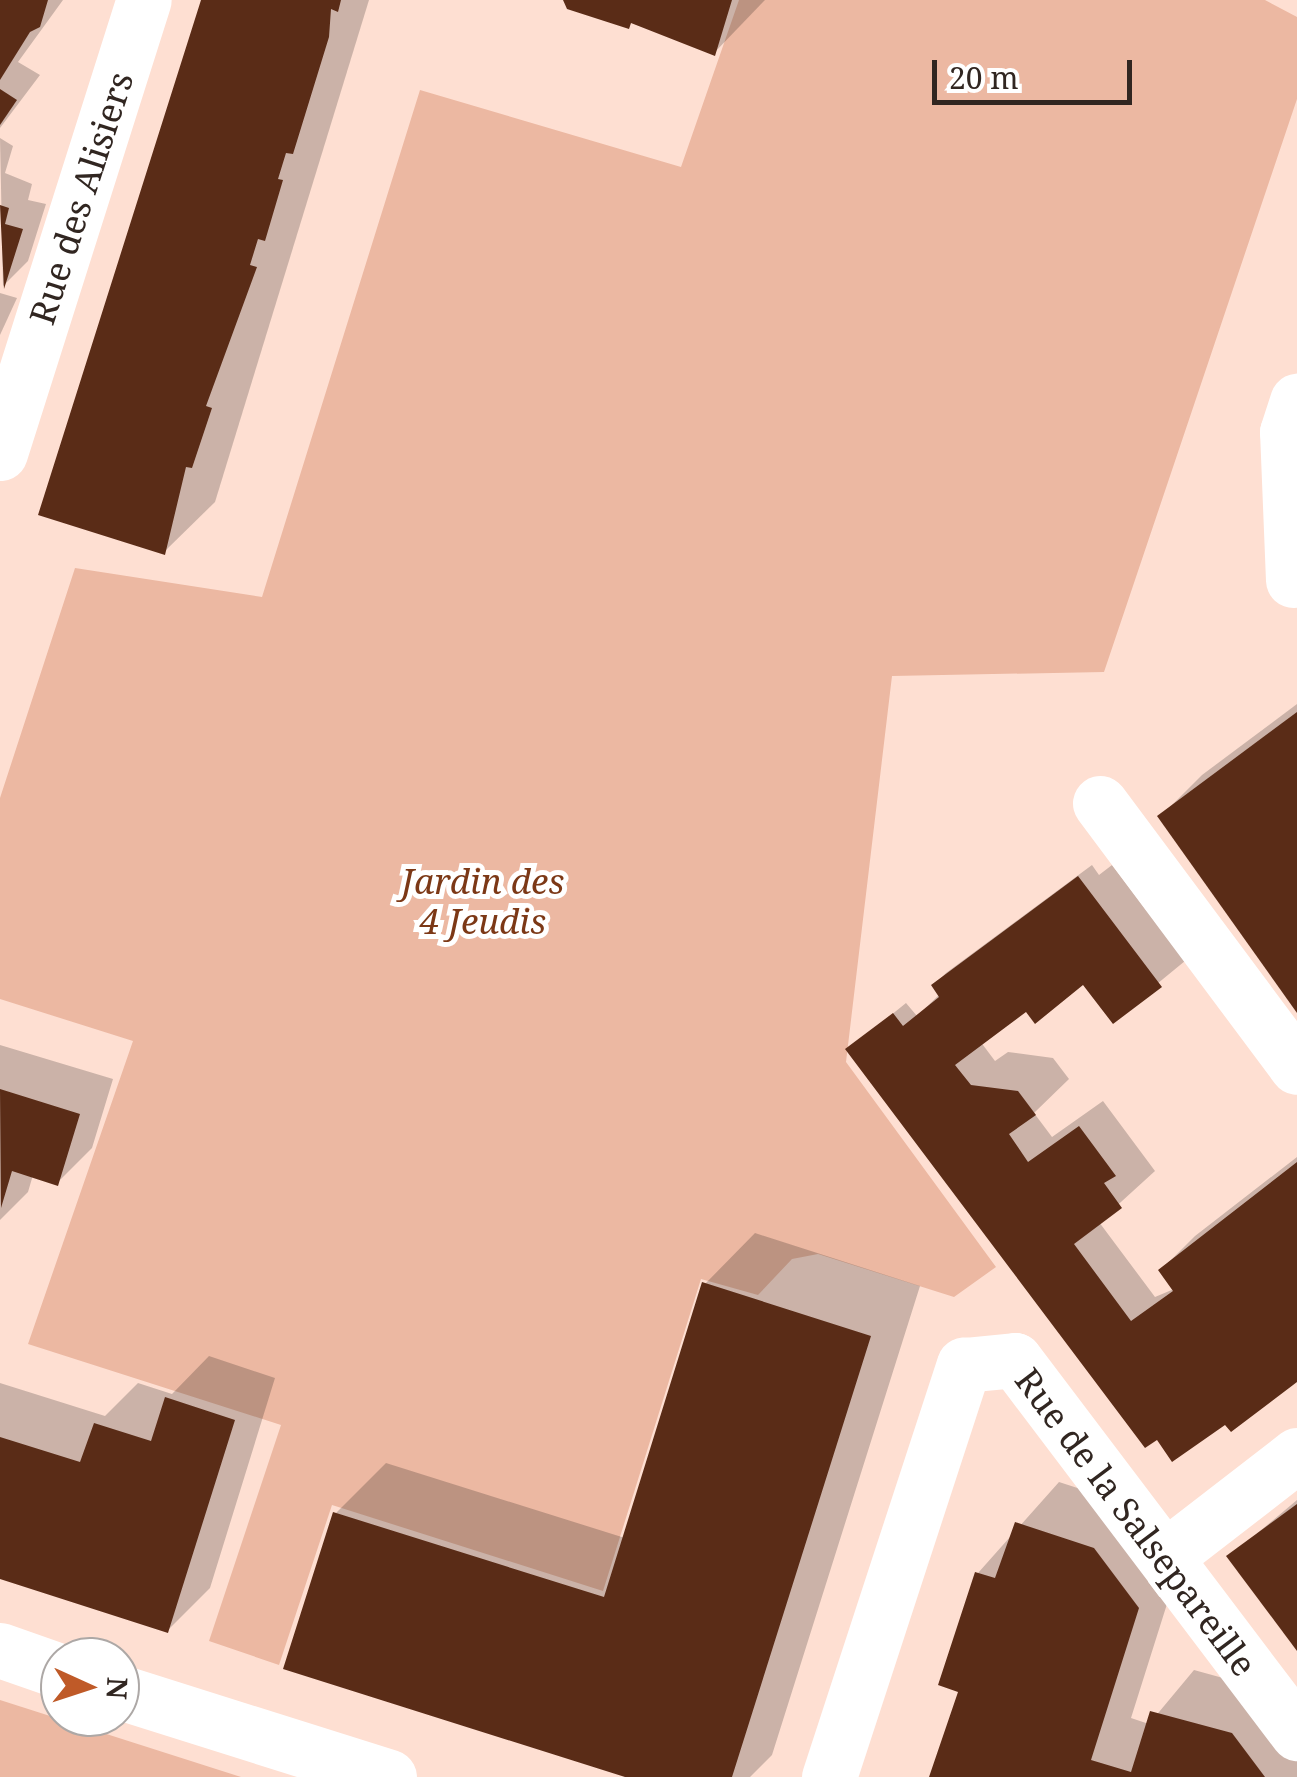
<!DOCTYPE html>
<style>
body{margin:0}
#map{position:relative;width:1297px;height:1777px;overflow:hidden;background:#fedfd2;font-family:"Noto Serif",serif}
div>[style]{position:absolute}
.green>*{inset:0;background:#ecb8a2}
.shadow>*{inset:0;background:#0003}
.building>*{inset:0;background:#5a2c17}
.minor>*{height:55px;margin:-27.5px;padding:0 27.5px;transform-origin:27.5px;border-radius:27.5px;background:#fff}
span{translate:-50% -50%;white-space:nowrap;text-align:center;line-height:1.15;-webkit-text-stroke:10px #fff;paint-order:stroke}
.street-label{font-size:35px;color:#312621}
.park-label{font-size:35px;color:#7c3816;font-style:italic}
.north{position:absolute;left:40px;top:1637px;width:100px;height:100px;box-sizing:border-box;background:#fff;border:2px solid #ada8a6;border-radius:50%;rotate:93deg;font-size:28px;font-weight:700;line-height:40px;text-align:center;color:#312621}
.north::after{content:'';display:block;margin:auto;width:35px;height:45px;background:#bf5a28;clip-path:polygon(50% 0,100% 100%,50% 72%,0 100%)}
.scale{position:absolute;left:932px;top:60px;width:200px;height:45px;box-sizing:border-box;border:5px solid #312621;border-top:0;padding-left:12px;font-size:30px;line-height:35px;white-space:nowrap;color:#312621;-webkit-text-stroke:8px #fff;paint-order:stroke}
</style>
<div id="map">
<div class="green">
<i style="clip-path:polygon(739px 0,1265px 0,1297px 17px,1297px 99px,1104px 672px,892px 676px,846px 1062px,996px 1267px,954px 1297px,818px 1254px,792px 1259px,758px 1295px,701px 1279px,603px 1591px,332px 1505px,279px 1665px,209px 1641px,281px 1425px,28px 1344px,133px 1041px,0 999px,0 798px,75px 568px,262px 597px,420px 90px,681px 167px)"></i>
<i style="clip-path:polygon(0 1700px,241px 1777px,0 1777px)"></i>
</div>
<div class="shadow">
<i style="clip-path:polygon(0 0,63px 0,18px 62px,40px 75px,0 128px)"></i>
<i style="clip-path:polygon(203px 0,369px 0,215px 502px,164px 552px)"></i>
<i style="clip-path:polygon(569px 0,765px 0,714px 53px)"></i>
<i style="clip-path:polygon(0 138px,13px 146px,5px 173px,32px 184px,28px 200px,46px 204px,28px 261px,3px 286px)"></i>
<i style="clip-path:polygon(0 293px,17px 298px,0 335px)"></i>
<i style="clip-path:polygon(1297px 704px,1297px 1008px,1160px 817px,1202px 775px)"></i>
<i style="clip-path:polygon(1092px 865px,1099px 875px,1112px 865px,1185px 961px,1113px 1020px,1083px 981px,1041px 1000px,980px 1041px,995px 1061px,1008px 1052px,1053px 1058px,1069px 1079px,1034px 1113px,1052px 1137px,1103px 1101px,1155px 1171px,1099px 1222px,1155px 1297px,1174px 1289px,1161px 1270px,1195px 1236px,1297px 1157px,1297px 1379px,1226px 1421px,849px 1049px,906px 1003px,917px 1016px,940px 994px,934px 985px,946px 973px)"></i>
<i style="clip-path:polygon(0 1045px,113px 1079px,92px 1148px,57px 1183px,33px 1175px,28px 1192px,0 1220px)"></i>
<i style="clip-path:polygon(755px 1233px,920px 1286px,772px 1755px,750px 1777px,633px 1777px,336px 1513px,386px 1463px,625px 1538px,705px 1284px)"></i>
<i style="clip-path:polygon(209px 1356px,275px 1378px,210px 1588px,168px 1630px,0 1577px,0 1383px,105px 1416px,138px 1383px,172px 1394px)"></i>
<i style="clip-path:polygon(1059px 1482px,1136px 1507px,1179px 1566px,1131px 1718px,1149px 1724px,1194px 1670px,1274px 1692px,1297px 1723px,1297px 1777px,932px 1777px,961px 1690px,978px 1573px)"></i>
<i style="clip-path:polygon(1297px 1500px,1297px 1648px,1229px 1557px)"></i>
</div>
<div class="building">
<i style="clip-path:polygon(0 0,48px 0,40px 27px,30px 32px,0 80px)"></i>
<i style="clip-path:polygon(201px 0,341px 0,338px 12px,331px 9px,329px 37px,293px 154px,286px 153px,278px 179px,283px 180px,265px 241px,258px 239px,250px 265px,257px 267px,206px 406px,212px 408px,192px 468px,186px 467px,165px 555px,38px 515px)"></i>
<i style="clip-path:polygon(563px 0,732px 0,715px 56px,631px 23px,629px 29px,567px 9px)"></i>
<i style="clip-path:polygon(0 89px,17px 100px,0 125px)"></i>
<i style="clip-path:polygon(0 205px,9px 208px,5px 224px,23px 229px,4px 289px)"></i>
<i style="clip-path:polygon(1297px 712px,1297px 1013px,1157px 816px)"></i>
<i style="clip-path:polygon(1078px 876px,1162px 987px,1113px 1024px,1083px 985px,1035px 1024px,1026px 1012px,955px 1065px,971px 1085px,1018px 1091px,1036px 1115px,1009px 1134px,1028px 1162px,1079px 1126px,1116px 1176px,1104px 1183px,1122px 1208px,1074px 1244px,1131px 1321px,1173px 1291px,1158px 1270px,1297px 1162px,1297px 1382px,1231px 1432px,1225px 1425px,1172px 1462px,1157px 1440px,1145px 1448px,845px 1049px,893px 1013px,903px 1026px,939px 997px,931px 985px)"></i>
<i style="clip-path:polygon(0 1089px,80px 1114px,58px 1186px,12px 1171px,1px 1208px)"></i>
<i style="clip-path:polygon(702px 1282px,871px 1336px,732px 1777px,625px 1777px,283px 1669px,333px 1512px,604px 1597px)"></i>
<i style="clip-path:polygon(165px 1397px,235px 1420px,168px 1633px,0 1579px,0 1437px,80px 1462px,94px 1423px,151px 1441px)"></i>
<i style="clip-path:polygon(1297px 1504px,1297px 1651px,1226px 1556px)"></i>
<i style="clip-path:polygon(1015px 1522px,1094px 1548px,1139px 1608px,1091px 1760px,1131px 1772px,1150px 1711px,1232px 1733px,1265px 1777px,929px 1777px,958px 1692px,938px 1685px,975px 1572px,995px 1578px)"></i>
</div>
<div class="minor">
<i style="left:0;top:453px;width:475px;rotate:-72.4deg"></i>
<i style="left:1293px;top:580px;width:148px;rotate:-92.3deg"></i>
<i style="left:1287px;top:432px;width:33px;rotate:-72deg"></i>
<i style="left:1100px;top:803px;width:329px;rotate:53.3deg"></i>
<i style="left:1165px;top:1557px;width:167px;rotate:-37.7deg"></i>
<i style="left:0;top:1650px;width:64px;rotate:19.3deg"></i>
<i style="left:120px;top:1692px;width:282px;rotate:17.5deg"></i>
<i style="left:829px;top:1777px;width:434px;rotate:-71.9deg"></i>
<i style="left:964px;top:1365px;width:51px;rotate:-5.6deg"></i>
<i style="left:1015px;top:1360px;width:468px;rotate:52.9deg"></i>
</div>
<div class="street-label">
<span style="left:81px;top:198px;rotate:-72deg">Rue des Alisiers</span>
<span style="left:1136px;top:1522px;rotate:53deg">Rue de la Salsepareille</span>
</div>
<div class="park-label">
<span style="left:483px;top:901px">Jardin des<br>4 Jeudis</span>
</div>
<div class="north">N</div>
<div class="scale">20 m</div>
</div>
